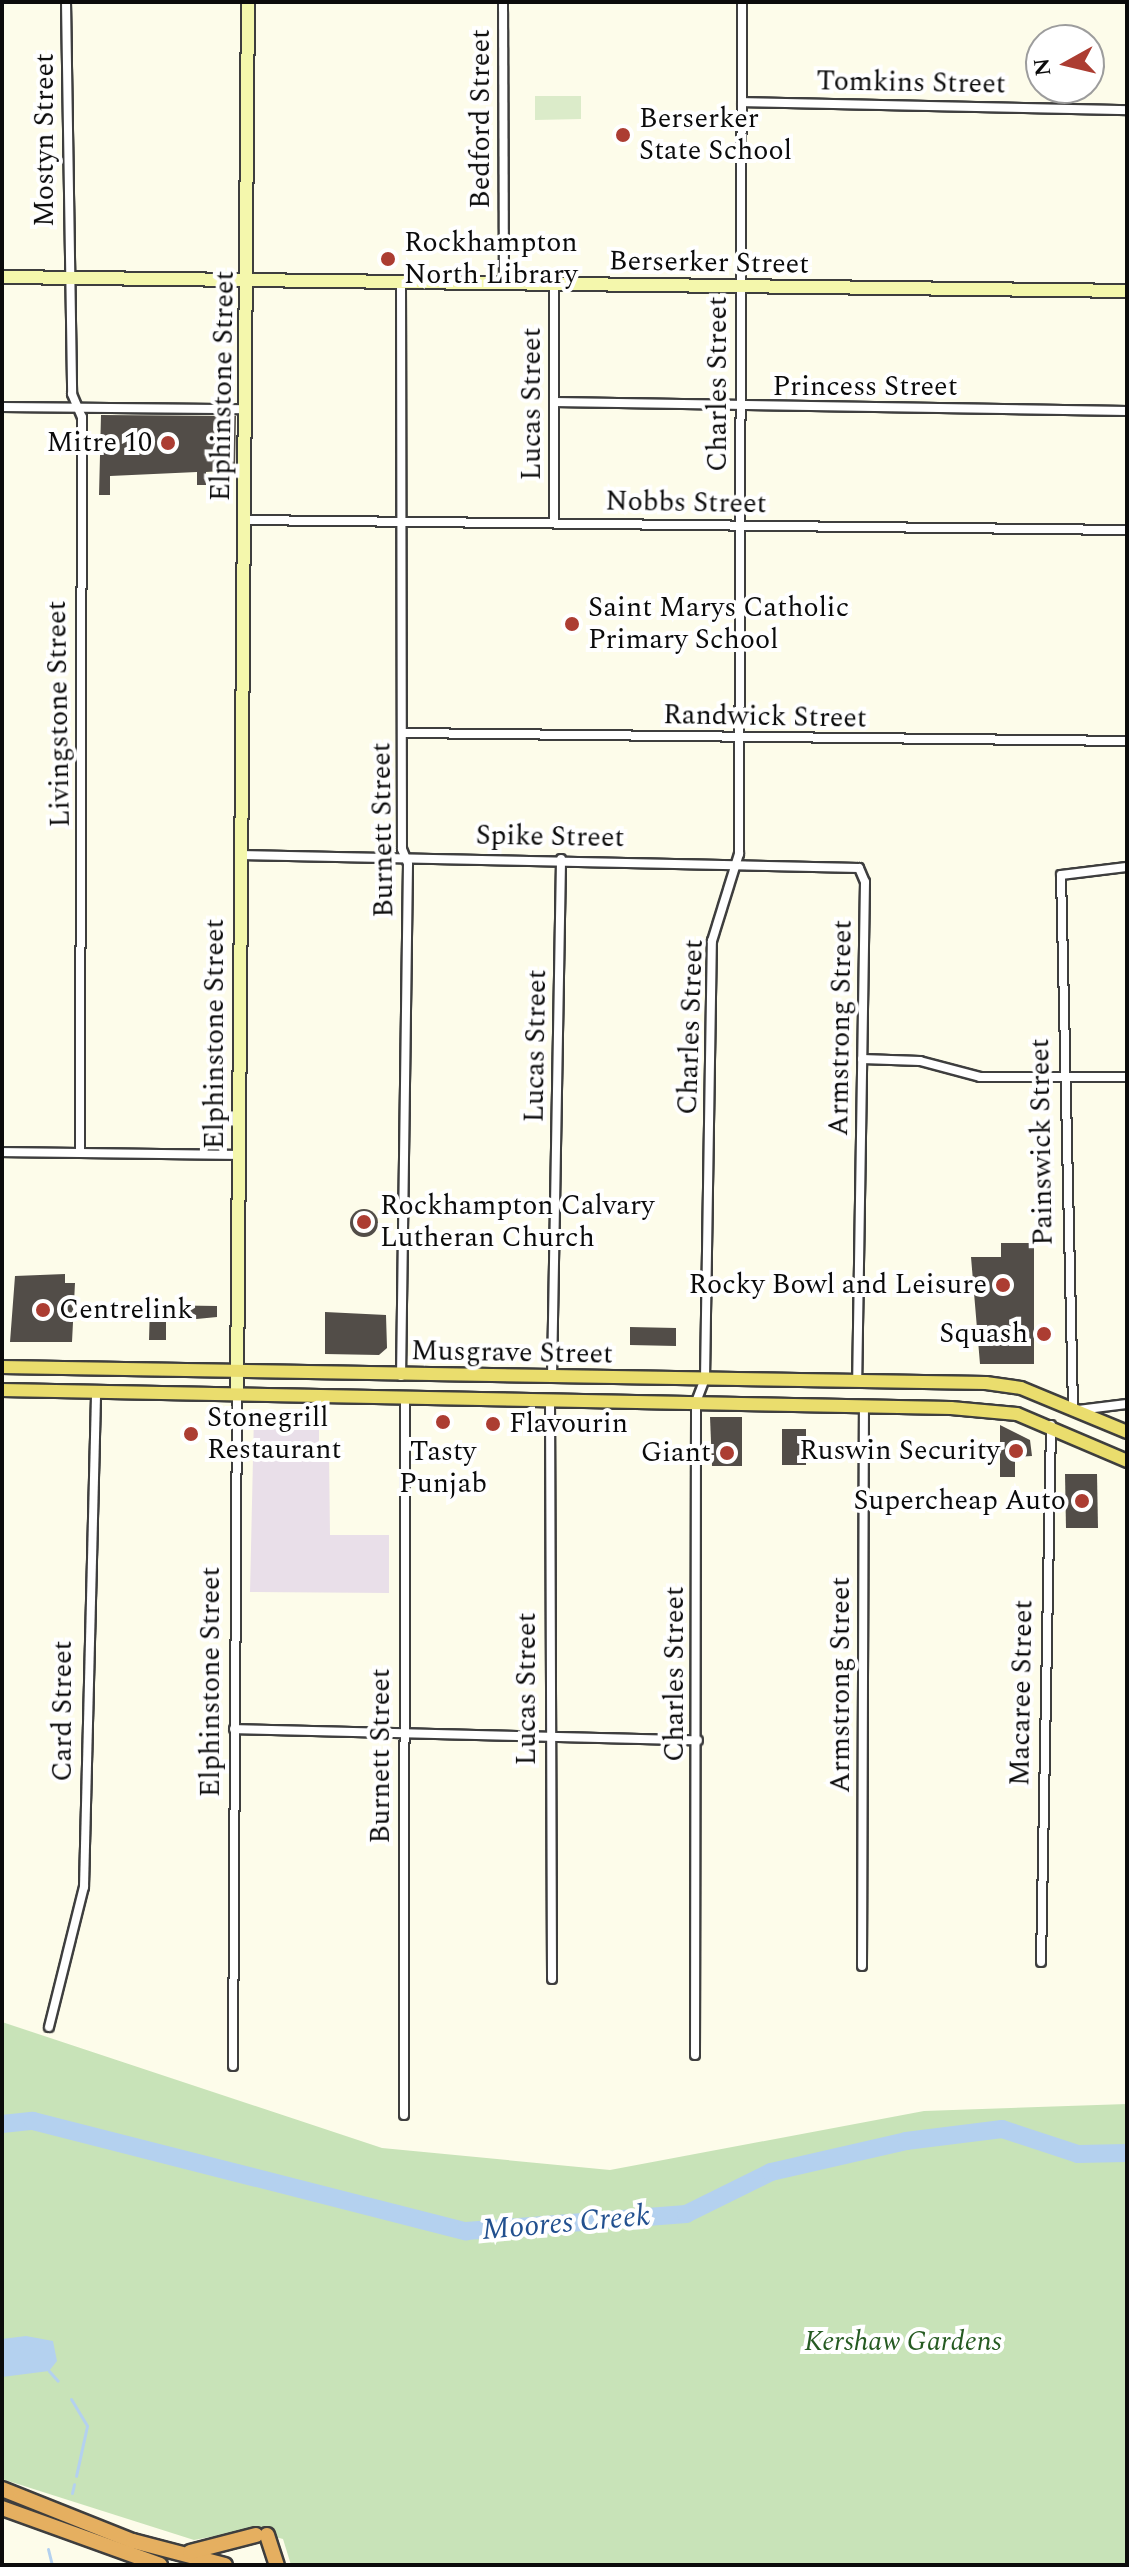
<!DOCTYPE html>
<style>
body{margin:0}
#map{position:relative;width:1129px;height:2567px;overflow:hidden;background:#fdfcea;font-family:Spectral,serif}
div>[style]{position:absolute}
.industrial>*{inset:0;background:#e9dfe9}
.green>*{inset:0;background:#c8e3b8}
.pitch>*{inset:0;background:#dbebc9}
.water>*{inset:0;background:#b4d1ef}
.stream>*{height:3px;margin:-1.5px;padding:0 1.5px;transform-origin:1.5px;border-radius:1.5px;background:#b4d1ef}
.river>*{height:18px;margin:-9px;padding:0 9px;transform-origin:9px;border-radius:9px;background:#b4d1ef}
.building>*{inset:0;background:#524d48}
.round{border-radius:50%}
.roads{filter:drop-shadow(2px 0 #3e3e3e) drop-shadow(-2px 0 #3e3e3e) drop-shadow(0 2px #3e3e3e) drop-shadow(0 -2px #3e3e3e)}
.street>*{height:8px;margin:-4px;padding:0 4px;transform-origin:4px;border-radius:4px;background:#fff}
.secondary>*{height:12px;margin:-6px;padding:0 6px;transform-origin:6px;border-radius:6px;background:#f4f7ac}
.primary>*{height:12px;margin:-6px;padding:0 6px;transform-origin:6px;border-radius:6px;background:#eadd6d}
.highway>*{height:14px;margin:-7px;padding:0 7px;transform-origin:7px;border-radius:7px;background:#e5af60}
.dots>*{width:22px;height:22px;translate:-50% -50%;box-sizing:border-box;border:4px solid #fff;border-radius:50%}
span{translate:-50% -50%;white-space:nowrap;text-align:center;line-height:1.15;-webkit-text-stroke:8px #fff;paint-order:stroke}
.street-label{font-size:28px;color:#0b0b0b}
.poi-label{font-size:28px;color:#0b0b0b}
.left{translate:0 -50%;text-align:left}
.right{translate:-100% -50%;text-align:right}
.park-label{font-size:28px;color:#265b22;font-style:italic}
.water-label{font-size:30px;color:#22508f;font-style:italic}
.frame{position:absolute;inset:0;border:4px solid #0b0b0b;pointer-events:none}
.north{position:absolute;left:1025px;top:24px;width:80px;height:80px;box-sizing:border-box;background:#fff;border:2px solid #9d9d9d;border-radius:50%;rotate:262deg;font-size:22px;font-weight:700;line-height:32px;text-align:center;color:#0b0b0b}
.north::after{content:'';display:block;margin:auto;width:28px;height:36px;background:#ac3d32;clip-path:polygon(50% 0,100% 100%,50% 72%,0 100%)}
</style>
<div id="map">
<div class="industrial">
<i style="clip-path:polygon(254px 1414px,319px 1415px,319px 1451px,329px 1451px,330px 1535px,389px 1535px,389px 1593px,250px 1592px)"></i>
</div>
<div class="green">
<i style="clip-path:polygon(2px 2022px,382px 2148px,610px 2170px,924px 2111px,1127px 2104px,1127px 2565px,291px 2565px,283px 2539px,248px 2530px,194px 2540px,2px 2479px)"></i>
</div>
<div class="pitch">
<i style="clip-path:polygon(535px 96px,581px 96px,581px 119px,535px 120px)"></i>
</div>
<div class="water">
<i style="clip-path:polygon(26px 2336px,53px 2341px,57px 2361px,49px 2371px,2px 2377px,2px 2339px)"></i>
</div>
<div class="stream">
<i style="left:49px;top:2371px;width:13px;rotate:48deg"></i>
<i style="left:71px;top:2399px;width:31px;rotate:59deg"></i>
<i style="left:87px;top:2426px;width:51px;rotate:102.4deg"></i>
<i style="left:72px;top:2493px;width:9px;rotate:-77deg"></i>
<i style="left:48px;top:2549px;width:16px;rotate:76deg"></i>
</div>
<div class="river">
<i style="left:2px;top:2124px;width:31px;rotate:-6deg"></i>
<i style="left:33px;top:2121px;width:447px;rotate:14.3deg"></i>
<i style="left:466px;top:2231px;width:221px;rotate:-4.4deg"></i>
<i style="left:686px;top:2214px;width:95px;rotate:-26.3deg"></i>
<i style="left:771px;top:2172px;width:139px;rotate:-12.9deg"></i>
<i style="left:906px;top:2141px;width:97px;rotate:-7.1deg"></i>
<i style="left:1002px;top:2129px;width:80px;rotate:18.2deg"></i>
<i style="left:1078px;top:2154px;width:49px;rotate:-1.2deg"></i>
</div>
<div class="building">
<i style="clip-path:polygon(101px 415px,236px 416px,235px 470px,206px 472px,206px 485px,197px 485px,197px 472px,110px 476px,110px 495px,99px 495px)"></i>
<i class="round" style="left:350px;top:1209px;width:28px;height:28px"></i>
<i style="clip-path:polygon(1001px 1243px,1034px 1243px,1034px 1364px,980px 1364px,971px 1257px,1001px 1257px)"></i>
<i style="clip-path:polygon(65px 1274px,65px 1283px,75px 1283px,72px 1342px,10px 1342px,15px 1276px)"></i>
<i style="clip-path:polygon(150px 1305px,217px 1306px,217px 1317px,166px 1322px,166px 1340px,149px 1340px)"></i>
<i style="clip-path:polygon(325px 1312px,386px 1315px,387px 1348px,379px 1355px,325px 1354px)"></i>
<i style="clip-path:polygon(630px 1327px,676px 1328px,676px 1346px,630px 1345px)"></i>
<i style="clip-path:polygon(710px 1417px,742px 1417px,742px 1466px,712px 1466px)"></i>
<i style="clip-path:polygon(1000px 1425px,1030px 1440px,1032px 1456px,1015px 1457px,1015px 1477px,1000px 1477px)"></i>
<i style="clip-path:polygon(782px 1429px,806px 1429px,806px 1465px,782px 1465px)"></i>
<i style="clip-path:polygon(1065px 1474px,1097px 1474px,1098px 1528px,1066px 1528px)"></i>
</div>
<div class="roads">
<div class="street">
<i style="left:66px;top:2px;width:392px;rotate:89.1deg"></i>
<i style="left:72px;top:394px;width:25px;rotate:67deg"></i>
<i style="left:82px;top:417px;width:735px;rotate:90.16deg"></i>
<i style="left:503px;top:2px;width:281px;rotate:89.8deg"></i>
<i style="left:742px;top:102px;width:385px;rotate:1.2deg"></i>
<i style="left:401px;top:283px;width:566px;rotate:89.9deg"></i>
<i style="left:402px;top:849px;width:16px;rotate:68deg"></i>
<i style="left:408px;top:864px;width:512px;rotate:90.78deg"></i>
<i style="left:554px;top:402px;width:573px;rotate:0.9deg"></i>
<i style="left:2px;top:407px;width:244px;rotate:0.5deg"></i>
<i style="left:245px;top:520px;width:882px;rotate:0.65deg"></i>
<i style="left:554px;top:523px;width:238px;rotate:-90deg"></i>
<i style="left:403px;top:733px;width:724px;rotate:0.63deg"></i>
<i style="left:240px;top:855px;width:619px;rotate:1.2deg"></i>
<i style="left:859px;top:868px;width:15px;rotate:67deg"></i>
<i style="left:865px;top:882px;width:499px;rotate:90.9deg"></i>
<i style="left:862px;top:1059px;width:58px;rotate:2deg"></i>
<i style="left:920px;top:1061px;width:62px;rotate:14.9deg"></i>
<i style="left:980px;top:1077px;width:147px"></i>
<i style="left:2px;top:1152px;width:237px;rotate:0.7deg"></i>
<i style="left:552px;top:1377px;width:518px;rotate:-89deg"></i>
<i style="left:550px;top:1400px;width:579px;rotate:89.8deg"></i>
<i style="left:1073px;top:1407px;width:532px;rotate:-91.29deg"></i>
<i style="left:1061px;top:875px;width:66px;rotate:-6.9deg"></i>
<i style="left:1078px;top:1410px;width:49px;rotate:-7deg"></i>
<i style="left:234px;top:1729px;width:464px;rotate:1.4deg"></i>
<i style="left:1041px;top:1962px;width:537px;rotate:-88.93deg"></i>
<i style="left:862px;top:1966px;width:561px;rotate:-89.8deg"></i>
<i style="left:49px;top:2027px;width:144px;rotate:-76deg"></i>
<i style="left:84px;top:1887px;width:495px;rotate:-88.6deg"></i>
<i style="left:695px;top:2055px;width:653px;rotate:-89.91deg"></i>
<i style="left:696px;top:1402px;width:25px;rotate:-69deg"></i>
<i style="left:705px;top:1379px;width:438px;rotate:-89.1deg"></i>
<i style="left:712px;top:941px;width:91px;rotate:-72.8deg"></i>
<i style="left:739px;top:854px;width:852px;rotate:-89.8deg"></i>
<i style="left:233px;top:2066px;width:672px;rotate:-89.66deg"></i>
<i style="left:404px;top:2115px;width:718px;rotate:-89.92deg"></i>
</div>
<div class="secondary">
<i style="left:2px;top:277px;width:1125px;rotate:0.71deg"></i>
<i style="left:237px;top:1394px;width:1392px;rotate:-89.55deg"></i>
</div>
<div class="primary">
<i style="left:2px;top:1367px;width:984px;rotate:0.93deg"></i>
<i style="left:986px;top:1383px;width:35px;rotate:8deg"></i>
<i style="left:1021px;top:1388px;width:115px;rotate:22.5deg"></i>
<i style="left:2px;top:1390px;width:949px;rotate:1.09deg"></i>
<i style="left:951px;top:1408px;width:66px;rotate:5.2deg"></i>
<i style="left:1017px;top:1414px;width:120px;rotate:23.1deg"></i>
</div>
<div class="highway">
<i style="left:2px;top:2489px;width:141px;rotate:21.7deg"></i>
<i style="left:133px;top:2541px;width:95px;rotate:14.6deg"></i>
<i style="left:2px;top:2508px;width:168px;rotate:19.8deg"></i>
<i style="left:267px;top:2535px;width:32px;rotate:72deg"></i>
<i style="left:190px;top:2552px;width:68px;rotate:-14.4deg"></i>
</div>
</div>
<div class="dots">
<i style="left:623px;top:135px;background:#ac3d32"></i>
<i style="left:388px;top:259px;background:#ac3d32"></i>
<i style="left:168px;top:443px;background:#ac3d32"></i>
<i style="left:572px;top:624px;background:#ac3d32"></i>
<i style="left:364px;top:1222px;background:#ac3d32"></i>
<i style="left:1003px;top:1285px;background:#ac3d32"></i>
<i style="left:43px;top:1310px;background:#ac3d32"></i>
<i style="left:1044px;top:1334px;background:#ac3d32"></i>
<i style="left:443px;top:1422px;background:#ac3d32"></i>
<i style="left:493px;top:1424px;background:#ac3d32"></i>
<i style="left:191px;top:1434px;background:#ac3d32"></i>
<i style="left:1016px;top:1451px;background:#ac3d32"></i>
<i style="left:727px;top:1453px;background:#ac3d32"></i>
<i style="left:1082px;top:1501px;background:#ac3d32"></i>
</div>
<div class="street-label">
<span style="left:911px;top:83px;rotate:1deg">Tomkins Street</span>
<span style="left:481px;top:119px;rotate:-90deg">Bedford Street</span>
<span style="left:45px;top:140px;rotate:-90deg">Mostyn Street</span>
<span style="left:709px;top:263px;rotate:1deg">Berserker Street</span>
<span style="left:718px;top:384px;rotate:-90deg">Charles Street</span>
<span style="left:223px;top:386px;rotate:-89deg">Elphinstone Street</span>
<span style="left:865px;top:387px">Princess Street</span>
<span style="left:532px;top:404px;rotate:-90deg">Lucas Street</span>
<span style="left:686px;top:503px;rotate:1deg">Nobbs Street</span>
<span style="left:59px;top:714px;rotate:-91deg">Livingstone Street</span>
<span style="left:765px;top:717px;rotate:1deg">Randwick Street</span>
<span style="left:383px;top:830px;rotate:-91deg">Burnett Street</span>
<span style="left:550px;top:837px;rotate:1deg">Spike Street</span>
<span style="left:691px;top:1027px;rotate:-88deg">Charles Street</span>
<span style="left:841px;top:1028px;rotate:-89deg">Armstrong Street</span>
<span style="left:215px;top:1034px;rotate:-90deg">Elphinstone Street</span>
<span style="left:536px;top:1046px;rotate:-89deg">Lucas Street</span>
<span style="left:1042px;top:1142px;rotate:-91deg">Painswick Street</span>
<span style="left:512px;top:1353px;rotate:1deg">Musgrave Street</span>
<span style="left:675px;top:1674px;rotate:-90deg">Charles Street</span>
<span style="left:211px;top:1682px;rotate:-90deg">Elphinstone Street</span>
<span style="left:841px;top:1685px;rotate:-90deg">Armstrong Street</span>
<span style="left:527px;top:1689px;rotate:-90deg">Lucas Street</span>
<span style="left:1022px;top:1693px;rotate:-89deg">Macaree Street</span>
<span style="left:63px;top:1711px;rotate:-90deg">Card Street</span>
<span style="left:381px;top:1756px;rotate:-90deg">Burnett Street</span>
</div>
<div class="poi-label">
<span class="left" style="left:639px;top:135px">Berserker<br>State School</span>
<span class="left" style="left:404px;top:259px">Rockhampton<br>North Library</span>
<span class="right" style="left:152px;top:443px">Mitre 10</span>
<span class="left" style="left:588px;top:624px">Saint Marys Catholic<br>Primary School</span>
<span class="left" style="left:380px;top:1222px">Rockhampton Calvary<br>Lutheran Church</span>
<span class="right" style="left:987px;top:1285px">Rocky Bowl and Leisure</span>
<span class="left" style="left:59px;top:1310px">Centrelink</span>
<span class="right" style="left:1028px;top:1334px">Squash</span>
<span class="left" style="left:207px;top:1434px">Stonegrill<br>Restaurant</span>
<span class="left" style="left:509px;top:1424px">Flavourin</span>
<span class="right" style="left:1000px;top:1451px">Ruswin Security</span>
<span style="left:443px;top:1468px">Tasty<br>Punjab</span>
<span class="right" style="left:711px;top:1453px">Giant</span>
<span class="right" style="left:1066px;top:1501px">Supercheap Auto</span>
</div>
<div class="park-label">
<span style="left:903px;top:2342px">Kershaw Gardens</span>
</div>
<div class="water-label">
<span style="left:566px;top:2223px;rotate:-5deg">Moores Creek</span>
</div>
<div class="frame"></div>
<div class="north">N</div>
</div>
